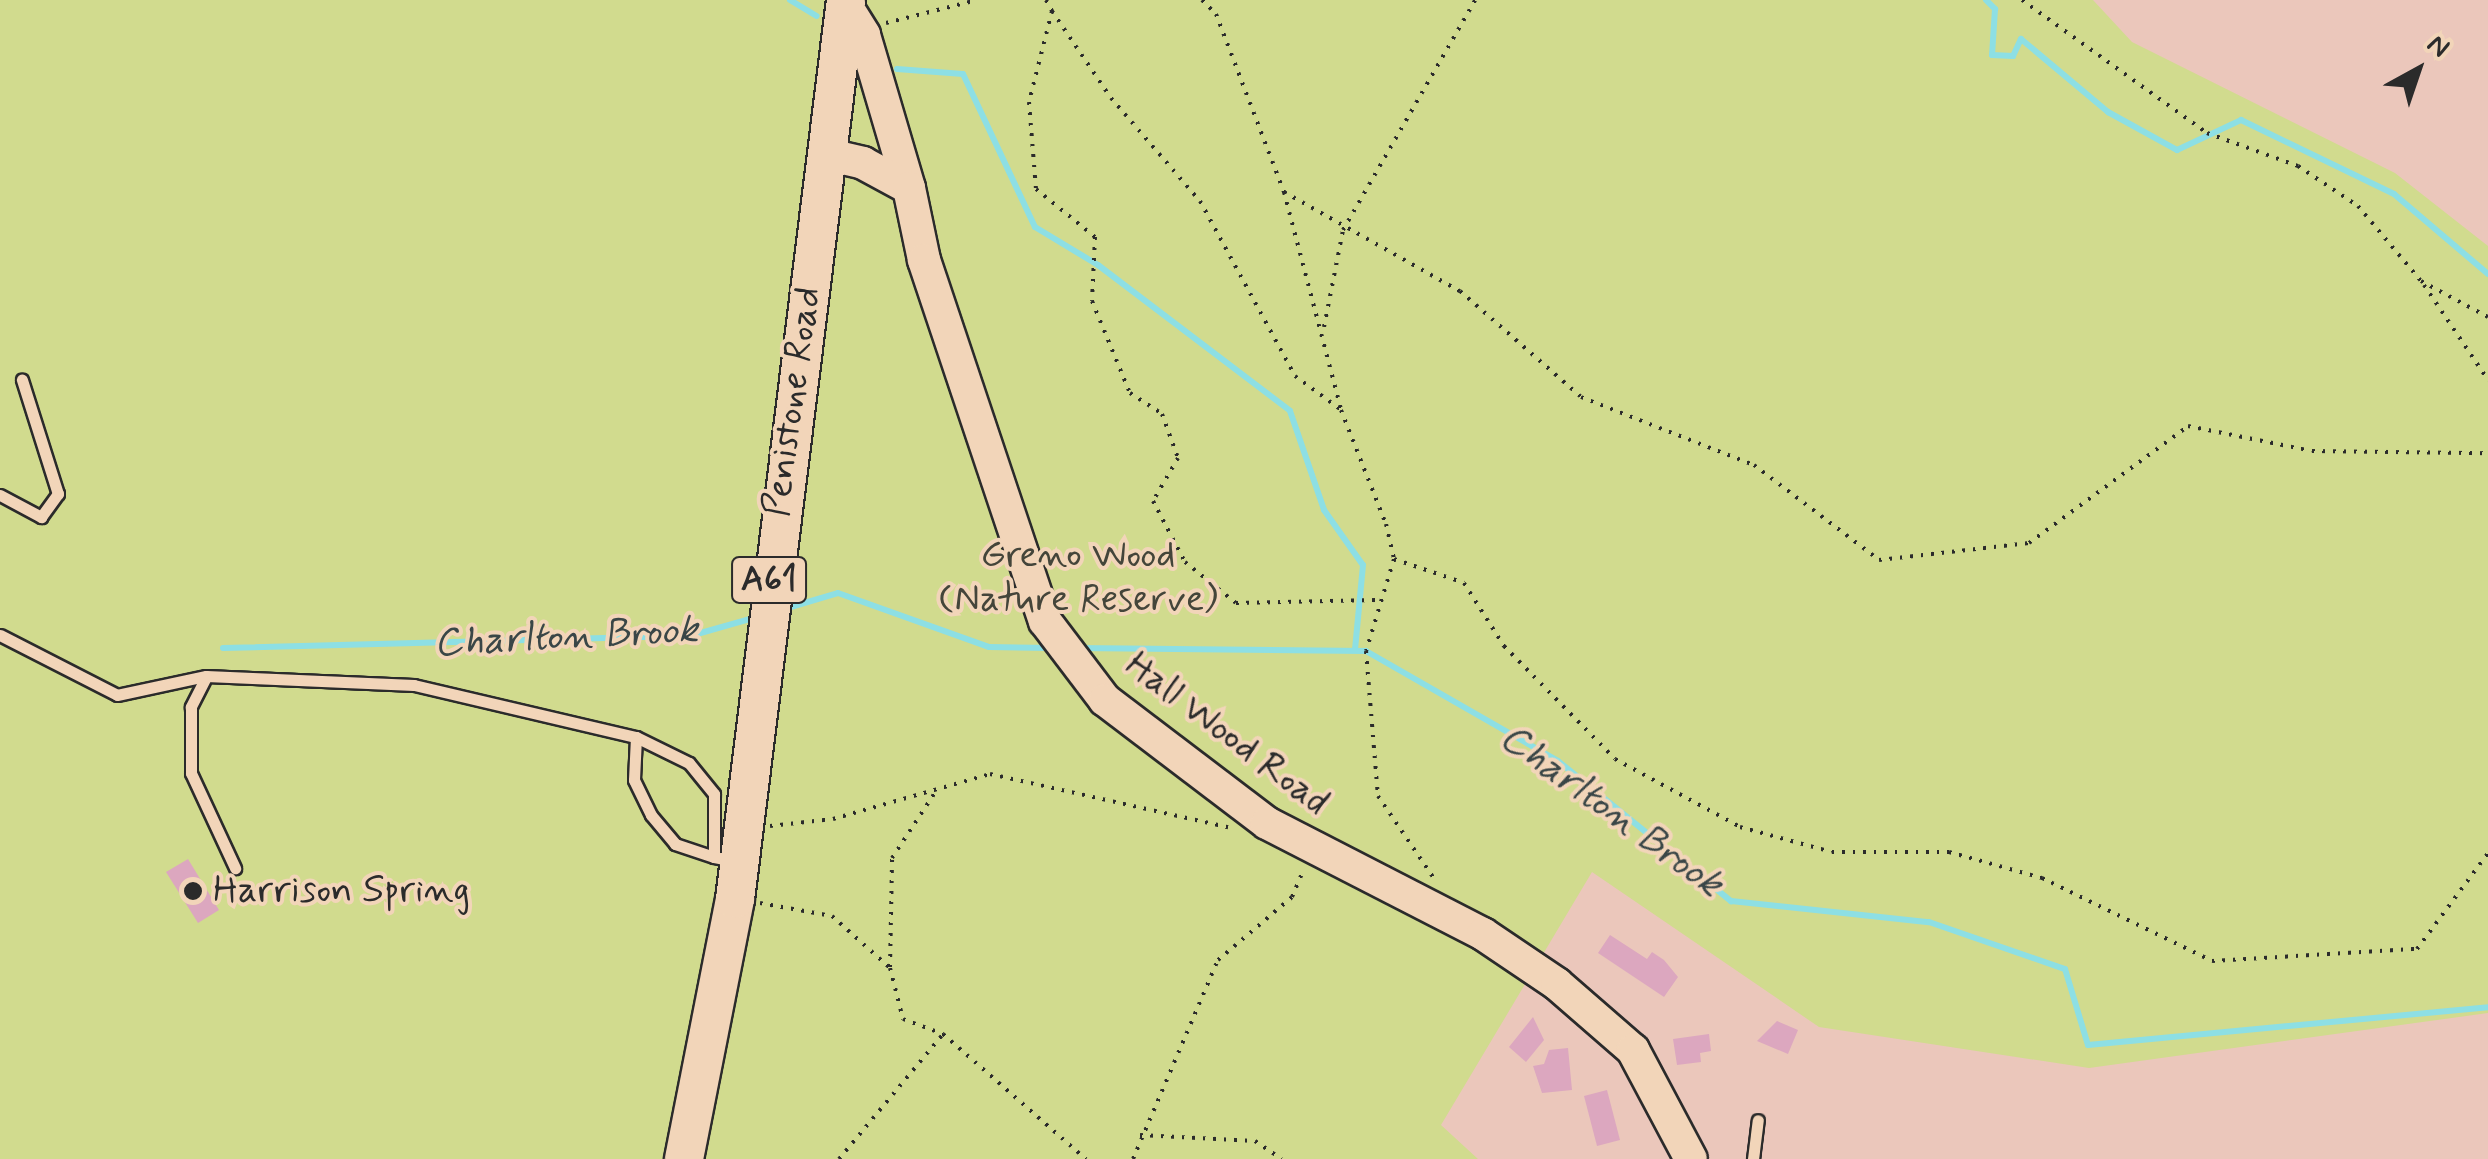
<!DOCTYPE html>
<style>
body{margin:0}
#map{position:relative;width:2488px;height:1159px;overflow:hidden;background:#ebc7bb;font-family:Mynerve,sans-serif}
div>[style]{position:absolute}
.green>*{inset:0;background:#d1db8e}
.stream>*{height:6px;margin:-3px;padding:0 3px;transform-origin:3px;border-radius:3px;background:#8ddfe4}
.building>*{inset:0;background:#dca7bf}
.path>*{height:4px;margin-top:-2px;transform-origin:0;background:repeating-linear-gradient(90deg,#2b2b2b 0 2.5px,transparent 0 10.5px)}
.roads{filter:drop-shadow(2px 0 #2b2b2b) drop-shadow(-2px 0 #2b2b2b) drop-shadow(0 2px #2b2b2b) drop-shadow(0 -2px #2b2b2b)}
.service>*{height:11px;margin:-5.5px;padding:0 5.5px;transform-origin:5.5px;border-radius:5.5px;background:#f2d5b9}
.secondary>*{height:32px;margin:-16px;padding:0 16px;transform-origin:16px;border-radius:16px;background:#f2d5b9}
.trunk>*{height:38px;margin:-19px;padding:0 19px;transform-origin:19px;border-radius:19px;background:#f2d5b9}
.dots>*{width:28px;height:28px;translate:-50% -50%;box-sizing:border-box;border:5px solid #f2d5b9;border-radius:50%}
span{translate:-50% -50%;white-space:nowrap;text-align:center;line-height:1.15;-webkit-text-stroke:8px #f2d5b9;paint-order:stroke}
.shield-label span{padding:2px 8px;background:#f2d5b9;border:2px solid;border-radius:8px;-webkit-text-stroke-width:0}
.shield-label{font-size:35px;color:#2b2b2b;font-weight:700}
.street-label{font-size:38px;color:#2b2b2b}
.park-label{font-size:38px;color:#44453a}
.poi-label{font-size:38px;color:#2b2b2b}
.left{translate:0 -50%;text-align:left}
.water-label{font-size:40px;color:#3a4647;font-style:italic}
.north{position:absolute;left:2368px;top:20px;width:100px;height:100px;-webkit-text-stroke:8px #f2d5b9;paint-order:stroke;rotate:40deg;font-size:28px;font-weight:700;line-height:40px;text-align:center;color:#2b2b2b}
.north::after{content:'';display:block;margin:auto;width:35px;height:45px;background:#2b2b2b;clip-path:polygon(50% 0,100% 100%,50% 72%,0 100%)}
</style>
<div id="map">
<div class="green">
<i style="clip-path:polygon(0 0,2093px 0,2132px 42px,2395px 173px,2488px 246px,2488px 1013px,2089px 1068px,1819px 1027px,1592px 872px,1441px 1125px,1478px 1159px,0 1159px)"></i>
</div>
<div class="stream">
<i style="left:790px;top:0;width:31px;rotate:31deg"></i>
<i style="left:1986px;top:0;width:13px;rotate:45deg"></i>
<i style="left:1995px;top:9px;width:46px;rotate:93.7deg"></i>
<i style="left:1992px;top:55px;width:21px;rotate:3deg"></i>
<i style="left:2013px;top:56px;width:19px;rotate:-65deg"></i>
<i style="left:2021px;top:39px;width:114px;rotate:40deg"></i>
<i style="left:2108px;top:112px;width:79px;rotate:28.8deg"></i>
<i style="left:2177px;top:150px;width:71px;rotate:-25.1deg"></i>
<i style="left:2241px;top:120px;width:170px;rotate:25.8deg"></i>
<i style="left:2394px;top:194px;width:123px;rotate:40.4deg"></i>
<i style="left:897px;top:69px;width:66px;rotate:4.3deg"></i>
<i style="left:963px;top:74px;width:169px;rotate:64.8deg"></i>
<i style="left:1035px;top:227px;width:74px;rotate:31.1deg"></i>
<i style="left:1098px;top:265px;width:241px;rotate:37.2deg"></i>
<i style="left:1290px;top:411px;width:105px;rotate:71deg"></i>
<i style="left:1324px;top:510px;width:67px;rotate:54.7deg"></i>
<i style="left:1363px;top:565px;width:85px;rotate:95.4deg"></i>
<i style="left:784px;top:609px;width:56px;rotate:-16.5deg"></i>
<i style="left:838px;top:593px;width:160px;rotate:19.7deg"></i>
<i style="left:989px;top:647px;width:61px;rotate:0.9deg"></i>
<i style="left:223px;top:648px;width:467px;rotate:-1.5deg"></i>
<i style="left:690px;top:636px;width:70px;rotate:-15.8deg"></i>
<i style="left:1077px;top:648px;width:289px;rotate:0.6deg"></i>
<i style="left:1366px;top:651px;width:221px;rotate:29.8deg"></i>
<i style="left:1558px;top:761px;width:223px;rotate:39deg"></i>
<i style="left:1731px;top:901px;width:199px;rotate:6.1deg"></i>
<i style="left:1929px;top:922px;width:144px;rotate:19.1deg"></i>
<i style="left:2065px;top:969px;width:79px;rotate:73.2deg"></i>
<i style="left:2088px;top:1045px;width:402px;rotate:-5.4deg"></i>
</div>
<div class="building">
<i style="clip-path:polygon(188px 859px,219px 910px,198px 923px,166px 872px)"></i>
<i style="clip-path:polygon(1610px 935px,1647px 959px,1652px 952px,1664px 960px,1678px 977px,1664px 997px,1598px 953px)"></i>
<i style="clip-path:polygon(1533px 1017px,1544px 1040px,1526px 1062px,1509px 1047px)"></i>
<i style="clip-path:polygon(1777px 1021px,1798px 1030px,1788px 1054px,1757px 1041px)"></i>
<i style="clip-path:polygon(1709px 1034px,1711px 1051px,1700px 1053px,1701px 1062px,1677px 1065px,1673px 1039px)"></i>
<i style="clip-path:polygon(1568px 1048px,1572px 1090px,1542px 1093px,1533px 1066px,1544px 1064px,1549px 1050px)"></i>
<i style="clip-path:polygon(1607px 1090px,1620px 1140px,1597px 1146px,1584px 1096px)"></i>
</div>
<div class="path">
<i style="left:1046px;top:0;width:13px;rotate:61deg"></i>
<i style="left:1052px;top:11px;width:94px;rotate:104.2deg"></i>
<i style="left:1029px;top:102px;width:87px;rotate:85.4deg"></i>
<i style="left:1036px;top:189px;width:76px;rotate:39.1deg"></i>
<i style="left:1095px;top:237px;width:64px;rotate:92.7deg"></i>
<i style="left:1092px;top:301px;width:100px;rotate:67.6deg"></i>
<i style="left:1130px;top:393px;width:38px;rotate:33deg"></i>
<i style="left:1162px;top:414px;width:47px;rotate:70deg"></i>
<i style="left:1178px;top:458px;width:50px;rotate:120.2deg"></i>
<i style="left:1153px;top:501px;width:69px;rotate:62.3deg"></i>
<i style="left:1185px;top:562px;width:65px;rotate:38.8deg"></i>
<i style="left:1236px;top:603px;width:140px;rotate:-1.2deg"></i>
<i style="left:1202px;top:0;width:20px;rotate:45deg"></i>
<i style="left:1216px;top:14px;width:191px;rotate:69.1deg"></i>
<i style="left:1284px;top:192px;width:225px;rotate:75.3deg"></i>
<i style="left:1341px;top:410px;width:123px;rotate:68.5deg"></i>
<i style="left:1386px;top:524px;width:36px;rotate:77deg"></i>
<i style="left:1394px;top:559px;width:96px;rotate:106.9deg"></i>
<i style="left:1366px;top:651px;width:145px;rotate:85.3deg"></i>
<i style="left:1378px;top:796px;width:98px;rotate:55.8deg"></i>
<i style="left:2022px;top:0;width:228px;rotate:35.7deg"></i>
<i style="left:2207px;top:133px;width:97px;rotate:19.9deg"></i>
<i style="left:2298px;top:166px;width:72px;rotate:33.7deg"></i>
<i style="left:2358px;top:206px;width:98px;rotate:50deg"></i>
<i style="left:2421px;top:281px;width:76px;rotate:28.2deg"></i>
<i style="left:1052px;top:11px;width:105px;rotate:55.9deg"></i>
<i style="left:1111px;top:98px;width:136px;rotate:49.2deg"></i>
<i style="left:1200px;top:201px;width:199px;rotate:61.5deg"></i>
<i style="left:1295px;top:376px;width:56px;rotate:36.3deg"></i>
<i style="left:886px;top:23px;width:94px;rotate:-14.2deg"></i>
<i style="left:1284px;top:192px;width:202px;rotate:29.4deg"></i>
<i style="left:1460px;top:291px;width:161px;rotate:41.2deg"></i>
<i style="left:1581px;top:397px;width:186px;rotate:21.5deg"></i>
<i style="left:1754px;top:465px;width:157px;rotate:37.2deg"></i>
<i style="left:1879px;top:560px;width:151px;rotate:-6.5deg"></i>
<i style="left:2029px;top:543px;width:197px;rotate:-36.3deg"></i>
<i style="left:2188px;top:426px;width:126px;rotate:11.4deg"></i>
<i style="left:2312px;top:451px;width:176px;rotate:0.7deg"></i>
<i style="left:2424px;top:285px;width:115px;rotate:56deg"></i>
<i style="left:1324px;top:327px;width:99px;rotate:-78.9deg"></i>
<i style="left:1343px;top:230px;width:265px;rotate:-60.1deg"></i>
<i style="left:1394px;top:559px;width:74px;rotate:18.9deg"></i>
<i style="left:1464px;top:583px;width:75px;rotate:57.6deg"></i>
<i style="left:1504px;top:646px;width:158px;rotate:45.5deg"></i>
<i style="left:1615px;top:759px;width:142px;rotate:28.5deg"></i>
<i style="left:1740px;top:827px;width:95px;rotate:15.2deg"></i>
<i style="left:1832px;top:852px;width:117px"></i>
<i style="left:1949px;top:852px;width:97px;rotate:15.6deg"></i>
<i style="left:2042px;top:878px;width:189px;rotate:26deg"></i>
<i style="left:2212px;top:961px;width:205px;rotate:-3.4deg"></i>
<i style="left:2417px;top:949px;width:119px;rotate:-53.5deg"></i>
<i style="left:770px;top:826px;width:63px;rotate:-6.3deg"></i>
<i style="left:833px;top:819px;width:163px;rotate:-16deg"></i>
<i style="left:990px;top:774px;width:244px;rotate:12.6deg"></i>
<i style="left:760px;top:903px;width:73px;rotate:10.2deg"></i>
<i style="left:832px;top:916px;width:78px;rotate:41.9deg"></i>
<i style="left:890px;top:968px;width:53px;rotate:75.7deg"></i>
<i style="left:903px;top:1019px;width:43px;rotate:20.6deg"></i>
<i style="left:943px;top:1034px;width:190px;rotate:41.2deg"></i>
<i style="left:890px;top:967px;width:109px;rotate:-88.9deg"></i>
<i style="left:892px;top:858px;width:77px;rotate:-56.7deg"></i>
<i style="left:1140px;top:1135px;width:115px;rotate:3deg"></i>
<i style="left:1255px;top:1141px;width:32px;rotate:34deg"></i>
<i style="left:839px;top:1159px;width:163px;rotate:-50.2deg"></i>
<i style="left:1133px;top:1159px;width:216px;rotate:-66.9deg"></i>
<i style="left:1218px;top:960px;width:97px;rotate:-40.4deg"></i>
<i style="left:1292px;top:897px;width:28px;rotate:-67deg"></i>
</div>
<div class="roads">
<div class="service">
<i style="left:0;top:495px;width:47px;rotate:28.2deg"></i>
<i style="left:41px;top:517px;width:29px;rotate:-54deg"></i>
<i style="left:58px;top:494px;width:120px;rotate:-107.5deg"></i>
<i style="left:0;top:635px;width:131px;rotate:27.1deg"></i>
<i style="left:117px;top:695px;width:91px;rotate:-12.1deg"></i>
<i style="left:206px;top:676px;width:208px;rotate:2.5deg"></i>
<i style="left:414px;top:685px;width:228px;rotate:13.2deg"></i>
<i style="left:636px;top:737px;width:59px;rotate:26.1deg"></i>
<i style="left:689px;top:763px;width:40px;rotate:51deg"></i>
<i style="left:714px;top:794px;width:63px;rotate:90deg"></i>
<i style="left:714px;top:857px;width:20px;rotate:11deg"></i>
<i style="left:206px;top:677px;width:34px;rotate:117deg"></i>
<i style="left:191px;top:707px;width:66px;rotate:90deg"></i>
<i style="left:191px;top:773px;width:105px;rotate:65.1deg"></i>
<i style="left:636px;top:737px;width:43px;rotate:92.7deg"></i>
<i style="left:634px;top:780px;width:39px;rotate:64deg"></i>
<i style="left:651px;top:815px;width:38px;rotate:50deg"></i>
<i style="left:675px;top:844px;width:41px;rotate:18.4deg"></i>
<i style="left:1753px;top:1159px;width:39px;rotate:-83deg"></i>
</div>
<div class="secondary">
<i style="left:845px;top:4px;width:36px;rotate:58deg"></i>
<i style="left:864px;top:35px;width:159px;rotate:73.6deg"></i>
<i style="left:825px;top:154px;width:39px;rotate:13deg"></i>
<i style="left:863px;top:163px;width:52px;rotate:28.5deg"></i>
<i style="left:909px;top:188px;width:74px;rotate:78.2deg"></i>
<i style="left:924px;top:260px;width:381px;rotate:71.5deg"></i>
<i style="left:1045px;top:621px;width:99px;rotate:52.8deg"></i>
<i style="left:1105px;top:700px;width:203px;rotate:37.2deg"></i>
<i style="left:1267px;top:823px;width:243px;rotate:27.2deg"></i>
<i style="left:1483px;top:934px;width:89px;rotate:34deg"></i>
<i style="left:1557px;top:984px;width:101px;rotate:41deg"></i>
<i style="left:1633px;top:1050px;width:123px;rotate:62deg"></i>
</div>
<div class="trunk">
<i style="left:684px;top:1159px;width:265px;rotate:-78.9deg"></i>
<i style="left:735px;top:899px;width:906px;rotate:-82.96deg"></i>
</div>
</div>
<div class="dots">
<i style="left:193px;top:891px;background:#2b2b2b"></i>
</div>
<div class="shield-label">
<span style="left:769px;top:580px">A61</span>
</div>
<div class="street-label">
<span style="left:793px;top:402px;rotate:-82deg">Penistone Road</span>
<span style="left:1227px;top:734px;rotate:37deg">Hall Wood Road</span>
</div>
<div class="park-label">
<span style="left:1078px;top:578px">Greno Wood<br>(Nature Reserve)</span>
</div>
<div class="poi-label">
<span class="left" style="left:213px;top:891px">Harrison Spring</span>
</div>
<div class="water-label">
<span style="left:566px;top:637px;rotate:-3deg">Charlton Brook</span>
<span style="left:1611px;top:811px;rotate:36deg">Charlton Brook</span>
</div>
<div class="north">N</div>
</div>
